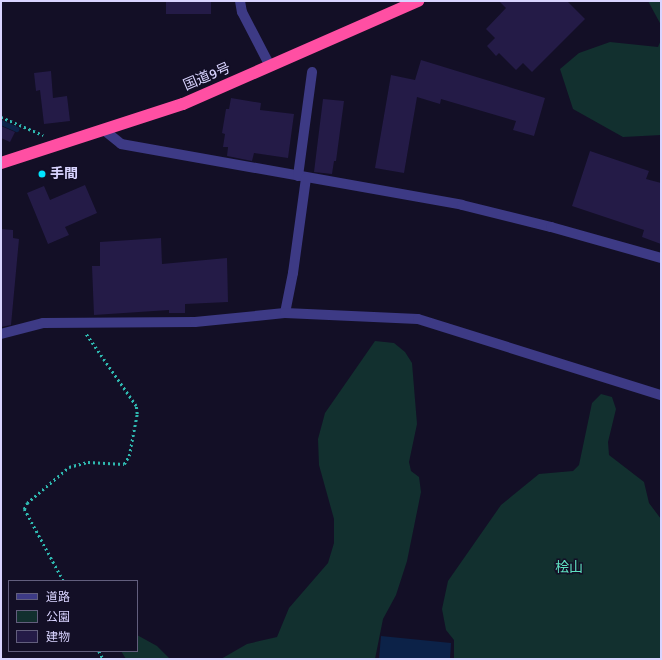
<!DOCTYPE html>
<meta charset="utf-8">
<style>
body{margin:0}
#map{position:relative;width:662px;height:660px;overflow:hidden;background:#130f26;font-family:Signika,"Noto Sans JP",sans-serif}
div>[style]{position:absolute}
.green>*{inset:0;background:#12302f}
.water>*{inset:0;background:#0c2248}
.stream>*{height:4.5px;margin:-2.25px;padding:0 2.25px;transform-origin:2.25px;border-radius:2.25px;background:#0c2248}
.building>*{inset:0;background:#241b47}
.path>*{height:2.5px;margin-top:-1.25px;transform-origin:0;background:repeating-linear-gradient(90deg,#2fb8b0 0 2px,transparent 0 5px)}
.minor>*{height:10px;margin:-5px;padding:0 5px;transform-origin:5px;border-radius:5px;background:#3d3a85}
.highway>*{height:12px;margin:-6px;padding:0 6px;transform-origin:6px;border-radius:6px;background:#ff4fa3}
.dots>*{width:11px;height:11px;translate:-50% -50%;box-sizing:border-box;border:2px solid #130f26;border-radius:50%}
span{translate:-50% -50%;white-space:nowrap;text-align:center;line-height:1.15;-webkit-text-stroke:3px #130f26;paint-order:stroke}
.street-label{font-size:14px;color:#d9d4ff}
.poi-label{font-size:14px;color:#d9d4ff;font-weight:700}
.left{translate:0 -50%;text-align:left}
.park-label{font-size:14px;color:#5fe0c0}
.frame{position:absolute;inset:0;border:2px solid #d9d4ff;pointer-events:none}
.legend{position:absolute;left:8px;top:580px;width:130px;height:72px;box-sizing:border-box;background:#130f26;border:1px solid #625e7d;margin:0;padding:5px 7px;list-style:none;font-size:12px;color:#d9d4ff}
.legend li{display:flex;align-items:center;gap:8px;height:20px}
.legend b{width:20px;border:1px solid #625e7d}
</style>
<div id="map">
<div class="green">
<i style="clip-path:polygon(648px 1px,661px 1px,661px 25px)"></i>
<i style="clip-path:polygon(661px 40px,661px 135px,623px 137px,573px 109px,560px 69px,579px 53px,610px 42px,658px 47px)"></i>
<i style="clip-path:polygon(375px 341px,394px 343px,405px 352px,412px 363px,417px 424px,409px 462px,411px 471px,419px 477px,421px 492px,407px 561px,396px 595px,383px 619px,375px 659px,221px 659px,247px 644px,277px 637px,289px 608px,328px 563px,334px 543px,334px 519px,319px 465px,318px 439px,325px 413px)"></i>
<i style="clip-path:polygon(601px 394px,612px 397px,616px 409px,608px 442px,609px 455px,644px 482px,649px 503px,661px 519px,661px 659px,454px 659px,454px 640px,446px 630px,442px 609px,448px 581px,501px 505px,539px 474px,573px 471px,579px 465px,592px 403px)"></i>
<i style="clip-path:polygon(137px 635px,157px 646px,170px 659px,126px 659px,121px 651px,137px 651px)"></i>
</div>
<div class="water">
<i style="clip-path:polygon(381px 636px,451px 643px,450px 659px,379px 659px)"></i>
</div>
<div class="stream">
<i style="left:1px;top:122px;width:17px;rotate:24deg"></i>
</div>
<div class="building">
<i style="clip-path:polygon(166px 1px,211px 1px,211px 14px,166px 14px)"></i>
<i style="clip-path:polygon(499px 1px,567px 1px,585px 19px,532px 72px,523px 63px,516px 70px,499px 53px,496px 56px,487px 46px,495px 38px,486px 29px,506px 8px)"></i>
<i style="clip-path:polygon(421px 60px,545px 98px,534px 136px,513px 130px,516px 121px,441px 99px,440px 104px,417px 97px,404px 173px,375px 168px,391px 75px,415px 80px)"></i>
<i style="clip-path:polygon(51px 71px,53px 98px,67px 96px,70px 121px,44px 124px,40px 90px,36px 91px,34px 73px)"></i>
<i style="clip-path:polygon(231px 98px,261px 103px,260px 110px,294px 114px,288px 158px,254px 153px,252px 161px,227px 156px,228px 147px,223px 147px,225px 134px,222px 133px,226px 109px,229px 109px)"></i>
<i style="clip-path:polygon(323px 99px,344px 101px,336px 161px,334px 161px,332px 174px,314px 172px)"></i>
<i style="clip-path:polygon(1px 126px,15px 132px,10px 142px,1px 138px)"></i>
<i style="clip-path:polygon(590px 151px,649px 171px,646px 179px,661px 183px,661px 244px,642px 237px,644px 230px,572px 206px)"></i>
<i style="clip-path:polygon(85px 185px,97px 213px,65px 227px,69px 235px,48px 244px,27px 193px,44px 186px,50px 200px)"></i>
<i style="clip-path:polygon(1px 229px,13px 230px,13px 238px,19px 239px,11px 325px,1px 327px)"></i>
<i style="clip-path:polygon(161px 238px,162px 264px,227px 258px,228px 302px,185px 304px,185px 313px,169px 313px,169px 310px,94px 315px,92px 266px,100px 266px,100px 242px)"></i>
</div>
<div class="path">
<i style="left:1px;top:117px;width:46px;rotate:23.2deg"></i>
<i style="left:63px;top:581px;width:82px;rotate:-118.4deg"></i>
<i style="left:24px;top:509px;width:7px;rotate:-63deg"></i>
<i style="left:27px;top:503px;width:55px;rotate:-40.6deg"></i>
<i style="left:69px;top:467px;width:20px;rotate:-15deg"></i>
<i style="left:88px;top:462px;width:36px;rotate:3deg"></i>
<i style="left:124px;top:464px;width:9px;rotate:-58deg"></i>
<i style="left:129px;top:456px;width:43px;rotate:-79.2deg"></i>
<i style="left:137px;top:414px;width:8px;rotate:-97deg"></i>
<i style="left:136px;top:406px;width:88px;rotate:-124.8deg"></i>
<i style="left:99px;top:651px;width:9px;rotate:63deg"></i>
</div>
<div class="minor">
<i style="left:240px;top:1px;width:11px;rotate:80deg"></i>
<i style="left:242px;top:12px;width:61px;rotate:62.6deg"></i>
<i style="left:104px;top:130px;width:22px;rotate:39deg"></i>
<i style="left:121px;top:144px;width:346px;rotate:10.1deg"></i>
<i style="left:462px;top:205px;width:92px;rotate:13.9deg"></i>
<i style="left:551px;top:227px;width:114px;rotate:15.7deg"></i>
<i style="left:298px;top:176px;width:105px;rotate:-82.3deg"></i>
<i style="left:285px;top:313px;width:41px;rotate:-78.7deg"></i>
<i style="left:293px;top:273px;width:96px;rotate:-82.2deg"></i>
<i style="left:1px;top:334px;width:43px;rotate:-14.7deg"></i>
<i style="left:43px;top:323px;width:152px;rotate:-0.4deg"></i>
<i style="left:195px;top:322px;width:90px;rotate:-5.7deg"></i>
<i style="left:285px;top:313px;width:133px;rotate:2.6deg"></i>
<i style="left:418px;top:319px;width:255px;rotate:17.4deg"></i>
</div>
<div class="highway">
<i style="left:1px;top:163px;width:191px;rotate:-18deg"></i>
<i style="left:183px;top:104px;width:257px;rotate:-23.7deg"></i>
</div>
<div class="dots">
<i style="left:42px;top:174px;background:#00e5ff"></i>
</div>
<div class="street-label">
<span style="left:207px;top:77px;rotate:-23deg">国道9号</span>
</div>
<div class="poi-label">
<span class="left" style="left:50px;top:174px">手間</span>
</div>
<div class="park-label">
<span style="left:569px;top:568px">桧山</span>
</div>
<div class="frame"></div>
<ul class="legend">
<li><b style="height:5px;background:#3d3a85"></b>道路</li>
<li><b style="height:11px;background:#12302f"></b>公園</li>
<li><b style="height:11px;background:#241b47"></b>建物</li>
</ul>
</div>
